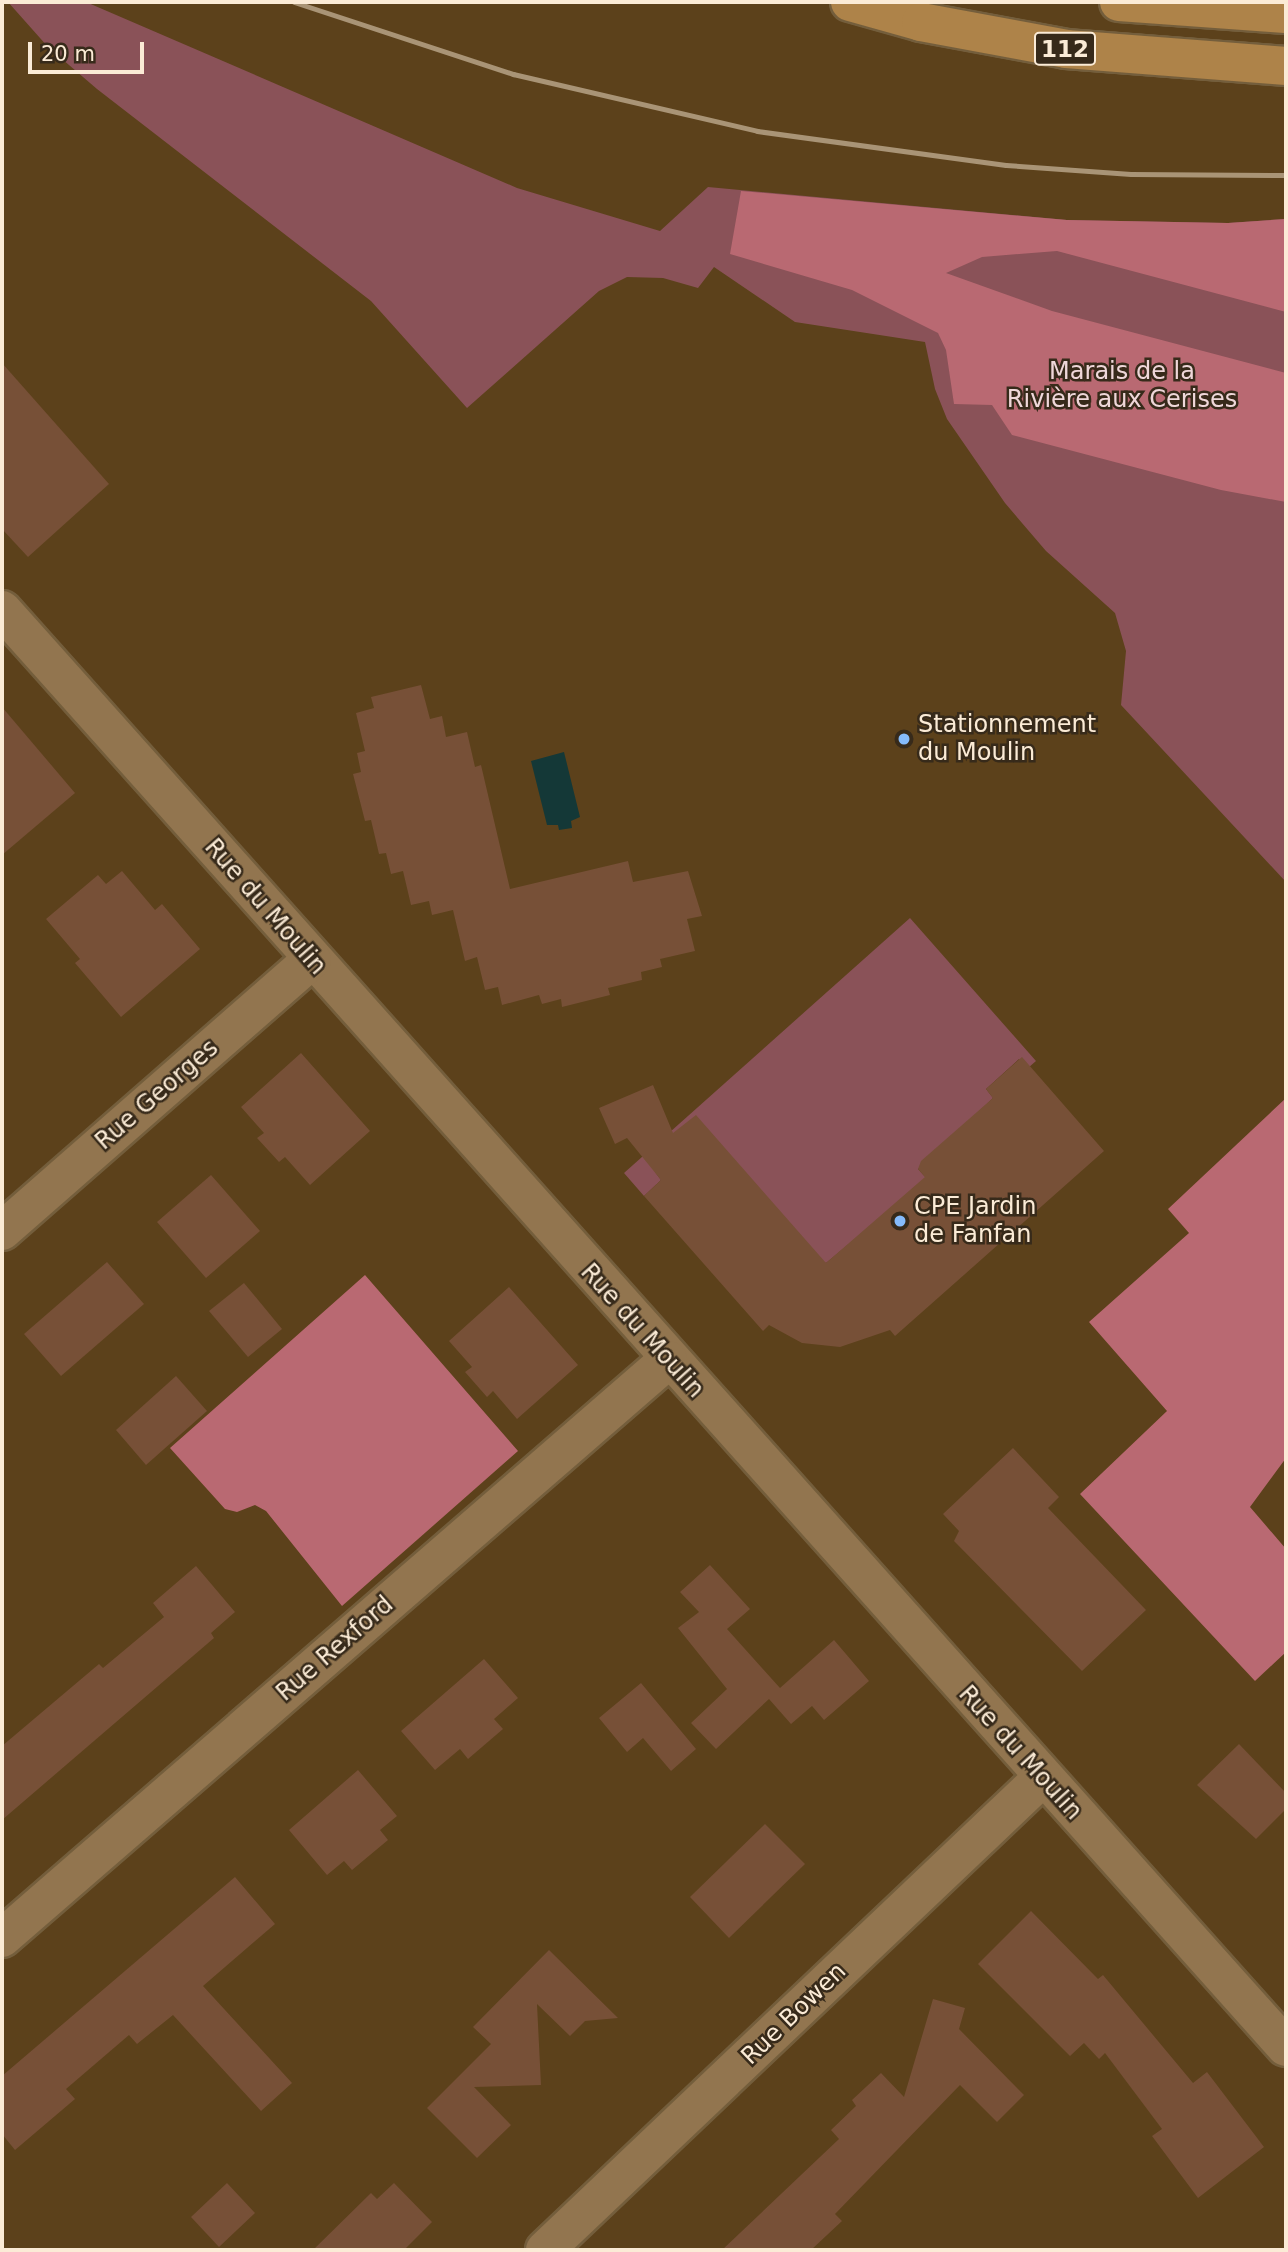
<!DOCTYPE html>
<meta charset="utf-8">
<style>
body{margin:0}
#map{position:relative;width:1288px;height:2252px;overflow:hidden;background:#5c411b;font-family:"DejaVu Sans",sans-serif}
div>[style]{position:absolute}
.green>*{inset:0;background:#8a5258}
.forest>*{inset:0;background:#b96972}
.water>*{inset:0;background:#143837}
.building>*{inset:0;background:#775037}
.roads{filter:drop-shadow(2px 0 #745e3c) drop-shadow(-2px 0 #745e3c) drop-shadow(0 2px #745e3c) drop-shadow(0 -2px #745e3c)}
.minor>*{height:38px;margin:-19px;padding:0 19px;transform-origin:19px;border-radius:19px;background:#92754f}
.major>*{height:38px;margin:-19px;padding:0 19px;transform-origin:19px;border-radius:19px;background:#ae8349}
.rail>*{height:5px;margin:-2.5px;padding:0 2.5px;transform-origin:2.5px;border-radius:2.5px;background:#a99476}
.dots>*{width:19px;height:19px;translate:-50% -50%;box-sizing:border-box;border:4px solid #372a1a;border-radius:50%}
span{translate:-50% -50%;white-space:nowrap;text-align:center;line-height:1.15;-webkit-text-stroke:5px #372a1a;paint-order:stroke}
.shield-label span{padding:2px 5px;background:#372a1a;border:2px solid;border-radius:5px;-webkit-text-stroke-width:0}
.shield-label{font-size:23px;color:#fbebd6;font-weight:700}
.park-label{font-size:24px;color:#efd7d9}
.poi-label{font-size:24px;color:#fbebd6}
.left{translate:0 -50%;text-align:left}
.street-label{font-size:24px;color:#fbebd6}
.frame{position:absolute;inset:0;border:4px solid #fbebd6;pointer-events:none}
.scale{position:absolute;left:28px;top:42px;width:116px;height:32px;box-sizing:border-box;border:4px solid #fbebd6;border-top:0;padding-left:9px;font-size:21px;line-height:24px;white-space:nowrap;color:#fbebd6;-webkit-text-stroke:5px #372a1a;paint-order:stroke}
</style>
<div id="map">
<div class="green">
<i style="clip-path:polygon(8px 2px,86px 2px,517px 188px,660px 231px,708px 187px,1067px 220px,1228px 223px,1286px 219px,1286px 882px,1121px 705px,1126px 651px,1115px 613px,1046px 551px,1005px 503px,947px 419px,935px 389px,925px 342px,795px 322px,714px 267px,698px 288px,663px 278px,627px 277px,599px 291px,467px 408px,371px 301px,97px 89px,48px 47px)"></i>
<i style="clip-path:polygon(910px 918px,1036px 1061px,1028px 1068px,1019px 1059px,986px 1089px,993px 1098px,918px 1169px,927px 1179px,826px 1263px,655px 1172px,661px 1180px,644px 1196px,624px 1173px)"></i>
</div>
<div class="forest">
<i style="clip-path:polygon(741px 191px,1067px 220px,1228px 223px,1286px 219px,1286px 312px,1057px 251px,982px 257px,946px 273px,1052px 311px,1286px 373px,1286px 502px,1221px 490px,1012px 435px,992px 405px,954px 404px,946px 350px,938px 333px,852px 290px,730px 254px)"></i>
<i style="clip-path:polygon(1286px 1098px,1286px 1458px,1250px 1507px,1286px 1549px,1286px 1652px,1255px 1681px,1080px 1494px,1167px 1411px,1089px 1322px,1189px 1233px,1168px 1209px)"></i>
<i style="clip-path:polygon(365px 1275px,518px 1451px,342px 1606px,266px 1511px,255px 1505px,237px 1512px,225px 1509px,170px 1448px)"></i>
</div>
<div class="water">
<i style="clip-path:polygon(564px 752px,580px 817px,571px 821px,572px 828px,559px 830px,558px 825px,547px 825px,531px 761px)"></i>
</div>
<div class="building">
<i style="clip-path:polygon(2px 363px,109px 484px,28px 557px,2px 529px)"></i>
<i style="clip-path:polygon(421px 685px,430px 719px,442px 716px,446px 737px,467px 732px,475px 767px,481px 765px,510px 889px,628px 861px,633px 882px,688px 871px,702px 916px,687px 919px,695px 951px,660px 959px,662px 967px,641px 972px,642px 980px,608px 988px,610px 995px,562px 1007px,561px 999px,542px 1004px,539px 995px,502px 1005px,498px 987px,485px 990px,477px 957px,465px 961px,453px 910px,432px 915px,429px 901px,411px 905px,403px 871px,391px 874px,386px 853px,379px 854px,371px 820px,365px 821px,353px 774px,361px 772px,357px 753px,365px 751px,356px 713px,374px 708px,371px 697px)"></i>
<i style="clip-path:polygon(2px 707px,75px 793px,2px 855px)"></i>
<i style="clip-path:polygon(122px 871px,155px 910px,162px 904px,200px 949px,121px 1017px,75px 963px,80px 959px,46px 919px,98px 875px,106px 884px)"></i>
<i style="clip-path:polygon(301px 1053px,370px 1131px,310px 1185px,285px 1157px,279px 1162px,257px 1138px,264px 1133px,241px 1107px)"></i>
<i style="clip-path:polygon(1022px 1057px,1104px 1151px,895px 1336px,890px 1330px,840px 1347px,802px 1343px,769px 1325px,763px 1331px,644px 1196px,661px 1180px,627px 1138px,615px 1144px,599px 1108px,653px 1085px,673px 1133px,696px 1115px,826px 1263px,925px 1177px,918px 1169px,921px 1161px,993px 1098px,986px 1089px)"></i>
<i style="clip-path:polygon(211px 1175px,260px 1231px,206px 1278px,157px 1222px)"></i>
<i style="clip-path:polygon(107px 1262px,144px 1304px,61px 1376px,24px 1334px)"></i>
<i style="clip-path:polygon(244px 1283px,282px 1329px,248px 1357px,209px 1311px)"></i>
<i style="clip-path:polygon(509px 1287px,578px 1365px,517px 1419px,493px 1391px,487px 1397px,465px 1372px,472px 1367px,449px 1341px)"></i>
<i style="clip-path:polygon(176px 1376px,207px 1411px,146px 1465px,116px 1430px)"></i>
<i style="clip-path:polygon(1013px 1448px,1059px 1497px,1048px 1508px,1146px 1610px,1082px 1671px,954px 1541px,959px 1531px,943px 1514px)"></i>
<i style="clip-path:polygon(710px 1565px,750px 1609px,727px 1629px,780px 1688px,834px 1640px,869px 1681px,824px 1720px,812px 1706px,791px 1724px,769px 1699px,716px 1749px,691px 1723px,727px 1689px,678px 1628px,699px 1612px,680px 1592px)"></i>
<i style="clip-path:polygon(196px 1566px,235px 1612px,211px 1633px,214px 1638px,2px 1820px,2px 1746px,99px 1664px,103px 1668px,164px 1617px,153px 1603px)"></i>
<i style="clip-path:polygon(484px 1659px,518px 1698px,494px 1719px,503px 1729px,468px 1759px,460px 1749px,435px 1770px,401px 1731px)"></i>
<i style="clip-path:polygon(641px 1683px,696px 1749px,671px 1771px,643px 1738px,627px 1752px,599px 1718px)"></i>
<i style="clip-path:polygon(1239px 1744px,1286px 1793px,1286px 1809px,1256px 1839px,1197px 1785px)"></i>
<i style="clip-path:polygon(358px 1770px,397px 1816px,380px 1830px,388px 1840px,352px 1870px,344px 1861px,327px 1875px,289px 1830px)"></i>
<i style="clip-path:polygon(765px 1824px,805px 1864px,729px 1938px,690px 1897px)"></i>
<i style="clip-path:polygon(235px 1877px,275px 1924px,203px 1986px,292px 2083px,261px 2111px,173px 2015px,137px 2044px,129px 2035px,66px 2089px,75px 2099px,15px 2150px,2px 2134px,2px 2076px)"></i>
<i style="clip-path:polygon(1031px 1911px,1098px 1979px,1103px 1975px,1193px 2083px,1207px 2072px,1264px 2147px,1198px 2198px,1152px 2136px,1162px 2129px,1105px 2053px,1099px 2059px,1084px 2043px,1070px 2056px,978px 1964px)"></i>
<i style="clip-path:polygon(549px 1950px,618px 2018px,585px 2021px,570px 2036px,537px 2004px,541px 2085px,474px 2087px,511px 2125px,477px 2158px,427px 2108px,491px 2044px,473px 2027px)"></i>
<i style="clip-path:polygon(933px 1999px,965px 2008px,959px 2029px,1024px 2095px,997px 2122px,960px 2085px,835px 2214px,842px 2221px,811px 2250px,722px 2250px,839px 2139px,831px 2130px,856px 2106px,852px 2100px,881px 2073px,904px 2097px)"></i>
<i style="clip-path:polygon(227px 2183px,255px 2213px,219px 2247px,191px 2217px)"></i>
<i style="clip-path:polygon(394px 2183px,432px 2222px,404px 2250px,313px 2250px,371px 2193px,377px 2199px)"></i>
</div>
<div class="roads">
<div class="minor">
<i style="left:2px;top:610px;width:1927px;rotate:48.22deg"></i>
<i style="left:2px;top:1231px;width:412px;rotate:-41.2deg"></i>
<i style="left:2px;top:1938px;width:882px;rotate:-40.95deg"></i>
<i style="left:545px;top:2250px;width:685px;rotate:-43.52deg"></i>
</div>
<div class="major">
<i style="left:850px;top:2px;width:74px;rotate:15.7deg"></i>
<i style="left:921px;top:22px;width:147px;rotate:10.5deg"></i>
<i style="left:1066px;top:49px;width:221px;rotate:4.4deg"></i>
<i style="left:1119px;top:2px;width:167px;rotate:4.1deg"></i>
</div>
</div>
<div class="rail">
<i style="left:294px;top:2px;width:231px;rotate:18.2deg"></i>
<i style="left:513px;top:74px;width:251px;rotate:13.1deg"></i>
<i style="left:757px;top:131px;width:251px;rotate:7.8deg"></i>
<i style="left:1006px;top:165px;width:125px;rotate:4.1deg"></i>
<i style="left:1131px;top:174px;width:155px;rotate:0.4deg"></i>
</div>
<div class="dots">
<i style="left:904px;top:739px;background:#85bbfb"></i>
<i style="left:900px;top:1221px;background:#85bbfb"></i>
</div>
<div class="shield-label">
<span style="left:1065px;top:49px">112</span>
</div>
<div class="park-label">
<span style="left:1122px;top:386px">Marais de la<br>Rivière aux Cerises</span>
</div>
<div class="poi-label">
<span class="left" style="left:918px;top:739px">Stationnement<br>du Moulin</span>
<span class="left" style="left:914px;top:1221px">CPE Jardin<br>de Fanfan</span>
</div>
<div class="street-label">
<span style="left:265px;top:907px;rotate:49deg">Rue du Moulin</span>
<span style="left:157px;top:1095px;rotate:-41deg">Rue Georges</span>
<span style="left:642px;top:1331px;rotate:48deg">Rue du Moulin</span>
<span style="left:335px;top:1649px;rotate:-41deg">Rue Rexford</span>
<span style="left:1020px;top:1753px;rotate:48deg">Rue du Moulin</span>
<span style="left:794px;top:2014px;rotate:-44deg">Rue Bowen</span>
</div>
<div class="frame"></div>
<div class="scale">20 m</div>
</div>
